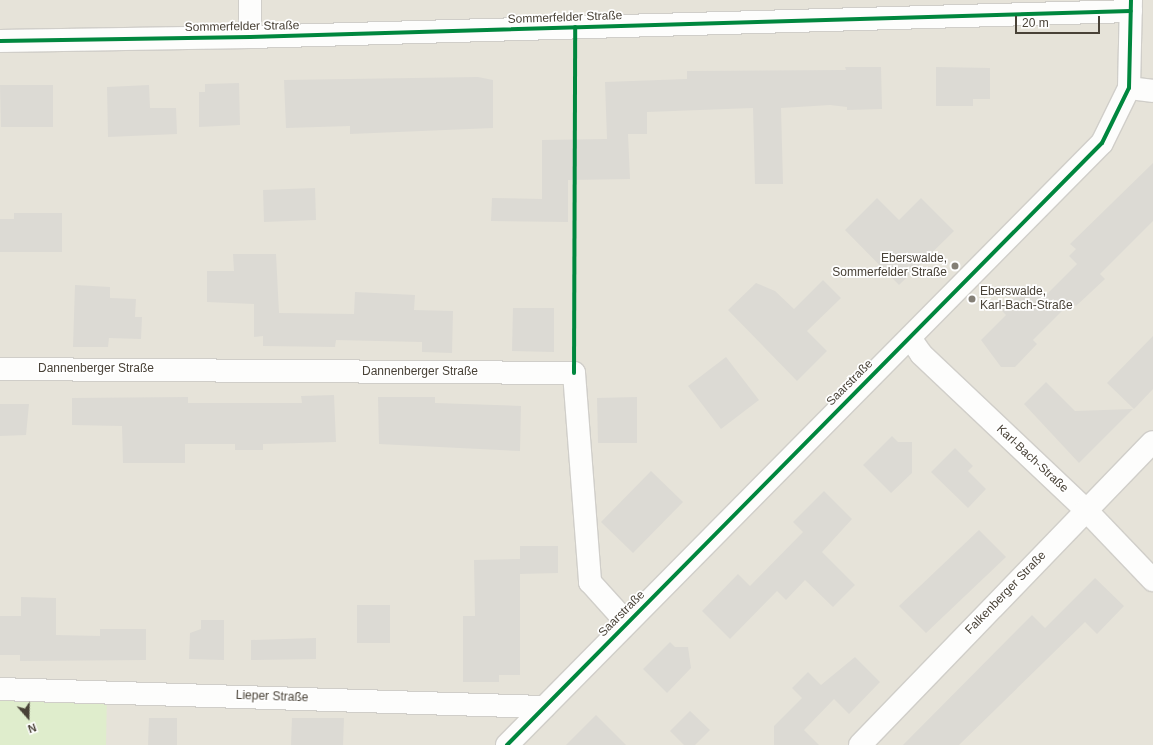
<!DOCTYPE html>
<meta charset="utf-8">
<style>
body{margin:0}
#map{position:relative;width:1153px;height:745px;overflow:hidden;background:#f2f1ec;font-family:Arial,sans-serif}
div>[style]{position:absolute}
.residential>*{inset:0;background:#e6e3d9}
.green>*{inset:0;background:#dfedcc}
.building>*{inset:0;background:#dcdad4}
.roads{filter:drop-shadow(1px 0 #d0cec9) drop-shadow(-1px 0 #d0cec9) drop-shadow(0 1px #d0cec9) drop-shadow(0 -1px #d0cec9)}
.minor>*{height:22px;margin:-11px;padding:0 11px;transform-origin:11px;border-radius:11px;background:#fdfdfc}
.cycleway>*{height:4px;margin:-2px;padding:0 2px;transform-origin:2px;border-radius:2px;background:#00873e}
.dots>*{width:11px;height:11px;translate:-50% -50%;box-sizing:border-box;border:2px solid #fff;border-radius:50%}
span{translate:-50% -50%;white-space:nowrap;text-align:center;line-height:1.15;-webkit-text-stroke:3.5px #fff;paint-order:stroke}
.street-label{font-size:12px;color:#494237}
.poi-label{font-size:12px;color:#494237}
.right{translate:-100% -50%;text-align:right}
.left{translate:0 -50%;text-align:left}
.north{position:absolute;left:8px;top:697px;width:40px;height:40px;-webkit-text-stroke:3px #fff;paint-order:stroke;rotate:160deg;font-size:11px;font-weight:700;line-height:16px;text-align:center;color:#494237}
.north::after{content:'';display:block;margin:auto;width:14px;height:18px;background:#494237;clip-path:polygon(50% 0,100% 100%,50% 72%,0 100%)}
.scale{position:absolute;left:1015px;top:16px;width:85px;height:18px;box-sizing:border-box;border:2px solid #494237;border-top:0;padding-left:5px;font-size:12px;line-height:14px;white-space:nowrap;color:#494237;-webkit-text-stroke:3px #fff;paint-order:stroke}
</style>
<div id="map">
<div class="residential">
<i style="clip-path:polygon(0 0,1153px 0,1153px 745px,0 745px)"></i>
</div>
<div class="green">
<i style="clip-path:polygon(0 690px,107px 691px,106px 745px,0 745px)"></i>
</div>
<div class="building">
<i style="clip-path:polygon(845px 67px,881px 67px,882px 109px,847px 110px,847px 107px,830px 105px,781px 108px,783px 184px,755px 184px,753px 108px,647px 112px,647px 134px,628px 134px,630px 179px,568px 180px,568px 222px,491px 221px,492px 198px,542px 199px,542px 140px,607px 139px,605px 82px,687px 79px,687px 71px,846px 70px)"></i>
<i style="clip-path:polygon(936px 67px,990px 68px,990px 99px,973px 99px,973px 106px,936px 106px)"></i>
<i style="clip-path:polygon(478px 77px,493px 80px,493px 128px,350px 134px,350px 126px,286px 128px,284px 80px)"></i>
<i style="clip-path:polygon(239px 83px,240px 125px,199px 127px,199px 92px,205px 92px,205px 84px)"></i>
<i style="clip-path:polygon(0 85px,53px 85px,53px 127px,1px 127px)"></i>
<i style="clip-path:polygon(149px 85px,150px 108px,176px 108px,177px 134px,108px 137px,107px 87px)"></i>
<i style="clip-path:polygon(1153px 163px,1153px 221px,1100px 274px,1105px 279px,1076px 306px,1071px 302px,1033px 340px,1037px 344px,1015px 367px,1001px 367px,981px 340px,1006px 315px,1002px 311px,1028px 285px,1042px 299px,1077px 264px,1069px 256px,1076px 249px,1070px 244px)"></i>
<i style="clip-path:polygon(315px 188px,316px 220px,264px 222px,263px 190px)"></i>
<i style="clip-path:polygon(877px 198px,899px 220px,921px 198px,954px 231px,899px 285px,845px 230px)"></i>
<i style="clip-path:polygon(14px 213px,62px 213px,62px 252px,0 252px,0 219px,14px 219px)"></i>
<i style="clip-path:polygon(233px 254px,276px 254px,279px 313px,354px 314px,355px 292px,415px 295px,414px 310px,453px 311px,452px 353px,422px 352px,422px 342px,336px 340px,335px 347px,263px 346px,263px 336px,254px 337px,254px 304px,207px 302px,207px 271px,234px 271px)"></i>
<i style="clip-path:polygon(823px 280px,841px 298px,807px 331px,827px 351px,797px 381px,728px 310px,756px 283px,775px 291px,794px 309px)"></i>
<i style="clip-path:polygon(75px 285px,110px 287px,110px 298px,136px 299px,135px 317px,142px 317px,141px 339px,109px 338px,108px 347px,73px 347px)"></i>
<i style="clip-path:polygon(513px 308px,554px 308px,554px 352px,512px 351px)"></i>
<i style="clip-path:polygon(1153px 336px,1153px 389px,1134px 409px,1107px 383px)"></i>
<i style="clip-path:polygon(726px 357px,759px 400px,721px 429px,688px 386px)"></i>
<i style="clip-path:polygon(1046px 382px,1075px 411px,1133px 409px,1079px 463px,1024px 404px)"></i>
<i style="clip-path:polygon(334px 395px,336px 442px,263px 444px,263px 450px,235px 450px,235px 444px,185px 444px,185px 463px,123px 463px,122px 426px,72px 425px,72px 398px,188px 397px,188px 403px,302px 403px,301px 396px)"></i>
<i style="clip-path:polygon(378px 397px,435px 397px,435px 403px,521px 406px,520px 451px,379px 444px)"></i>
<i style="clip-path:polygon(637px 397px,637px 443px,598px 443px,597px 398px)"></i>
<i style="clip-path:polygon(0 404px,29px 404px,26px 435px,0 436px)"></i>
<i style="clip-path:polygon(892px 436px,898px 442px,912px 442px,912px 473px,891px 493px,863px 465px)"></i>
<i style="clip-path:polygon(955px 448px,973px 466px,968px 471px,986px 489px,968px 508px,931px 472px)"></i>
<i style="clip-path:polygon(651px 471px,683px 502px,633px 553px,601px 522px)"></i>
<i style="clip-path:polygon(824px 491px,852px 519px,822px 552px,855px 585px,833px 607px,805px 580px,786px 600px,777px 591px,730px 639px,702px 611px,738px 574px,750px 586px,803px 532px,793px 522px)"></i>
<i style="clip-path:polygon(979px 530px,1006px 557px,926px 633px,899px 606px)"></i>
<i style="clip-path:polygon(520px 546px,558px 546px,558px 573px,520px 574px)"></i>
<i style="clip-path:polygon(520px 559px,520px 675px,499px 675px,499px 682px,463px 682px,463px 616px,475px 616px,474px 560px)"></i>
<i style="clip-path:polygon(1095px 578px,1124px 606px,1097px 634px,1085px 622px,959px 745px,903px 745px,1032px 615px,1045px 628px)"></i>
<i style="clip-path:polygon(21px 597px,56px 598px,56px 635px,100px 636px,100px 629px,146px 629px,146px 660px,20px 661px,20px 655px,0 655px,0 616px,21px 616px)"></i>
<i style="clip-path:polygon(357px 605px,390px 605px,390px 643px,357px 643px)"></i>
<i style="clip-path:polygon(201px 620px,224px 620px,224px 660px,189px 659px,190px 633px,201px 629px)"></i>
<i style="clip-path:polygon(316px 638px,316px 659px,251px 660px,251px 640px)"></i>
<i style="clip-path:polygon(670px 642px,675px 647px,688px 647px,691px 668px,667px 693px,643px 669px)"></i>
<i style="clip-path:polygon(855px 657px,880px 682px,849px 714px,834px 699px,804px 730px,819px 745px,774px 745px,774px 726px,802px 698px,792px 688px,808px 672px,821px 685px)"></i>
<i style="clip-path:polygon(690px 711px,710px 730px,695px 745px,684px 745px,670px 731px)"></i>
<i style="clip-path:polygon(596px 715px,626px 745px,566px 745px)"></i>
<i style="clip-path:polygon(149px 718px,177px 718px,177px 745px,148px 745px)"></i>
<i style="clip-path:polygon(292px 718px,344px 718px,343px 745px,291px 745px)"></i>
</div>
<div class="roads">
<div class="minor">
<i style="left:250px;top:0;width:37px;rotate:90deg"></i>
<i style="left:0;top:41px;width:250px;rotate:-0.9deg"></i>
<i style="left:250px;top:37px;width:881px;rotate:-1.69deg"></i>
<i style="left:1129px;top:88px;width:24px;rotate:7deg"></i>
<i style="left:910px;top:338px;width:19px;rotate:55deg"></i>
<i style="left:921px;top:354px;width:227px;rotate:43.4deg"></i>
<i style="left:1086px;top:510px;width:97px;rotate:46.3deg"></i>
<i style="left:0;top:369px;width:574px;rotate:0.4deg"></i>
<i style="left:574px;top:373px;width:210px;rotate:85.6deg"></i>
<i style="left:590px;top:582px;width:55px;rotate:47.9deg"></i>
<i style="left:0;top:689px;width:544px;rotate:1.9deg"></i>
<i style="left:507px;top:745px;width:846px;rotate:-45.34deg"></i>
<i style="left:1102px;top:143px;width:61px;rotate:-63.9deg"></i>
<i style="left:1129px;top:88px;width:88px;rotate:-88.7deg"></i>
<i style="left:860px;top:745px;width:421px;rotate:-46deg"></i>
</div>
</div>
<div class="cycleway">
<i style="left:0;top:41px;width:250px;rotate:-0.9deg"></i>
<i style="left:250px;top:37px;width:881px;rotate:-1.69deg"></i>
<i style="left:574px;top:373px;width:346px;rotate:-89.8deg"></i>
<i style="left:507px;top:745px;width:846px;rotate:-45.34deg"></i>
<i style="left:1102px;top:143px;width:61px;rotate:-63.9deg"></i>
<i style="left:1129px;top:88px;width:88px;rotate:-88.7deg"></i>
</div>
<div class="dots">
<i style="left:955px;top:266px;background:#847f76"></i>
<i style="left:972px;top:299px;background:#847f76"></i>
</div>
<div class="street-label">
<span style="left:565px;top:18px;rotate:-2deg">Sommerfelder Straße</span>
<span style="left:242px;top:27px;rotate:-1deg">Sommerfelder Straße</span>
<span style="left:96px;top:369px">Dannenberger Straße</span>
<span style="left:420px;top:372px">Dannenberger Straße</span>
<span style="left:850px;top:383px;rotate:-45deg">Saarstraße</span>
<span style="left:1032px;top:459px;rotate:43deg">Karl-Bach-Straße</span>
<span style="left:1006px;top:593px;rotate:-46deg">Falkenberger Straße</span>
<span style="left:622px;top:614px;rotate:-45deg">Saarstraße</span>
<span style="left:272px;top:697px;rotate:2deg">Lieper Straße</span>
</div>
<div class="poi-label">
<span class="right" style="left:947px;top:266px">Eberswalde,<br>Sommerfelder Straße</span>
<span class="left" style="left:980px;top:299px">Eberswalde,<br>Karl-Bach-Straße</span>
</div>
<div class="north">N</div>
<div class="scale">20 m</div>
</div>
